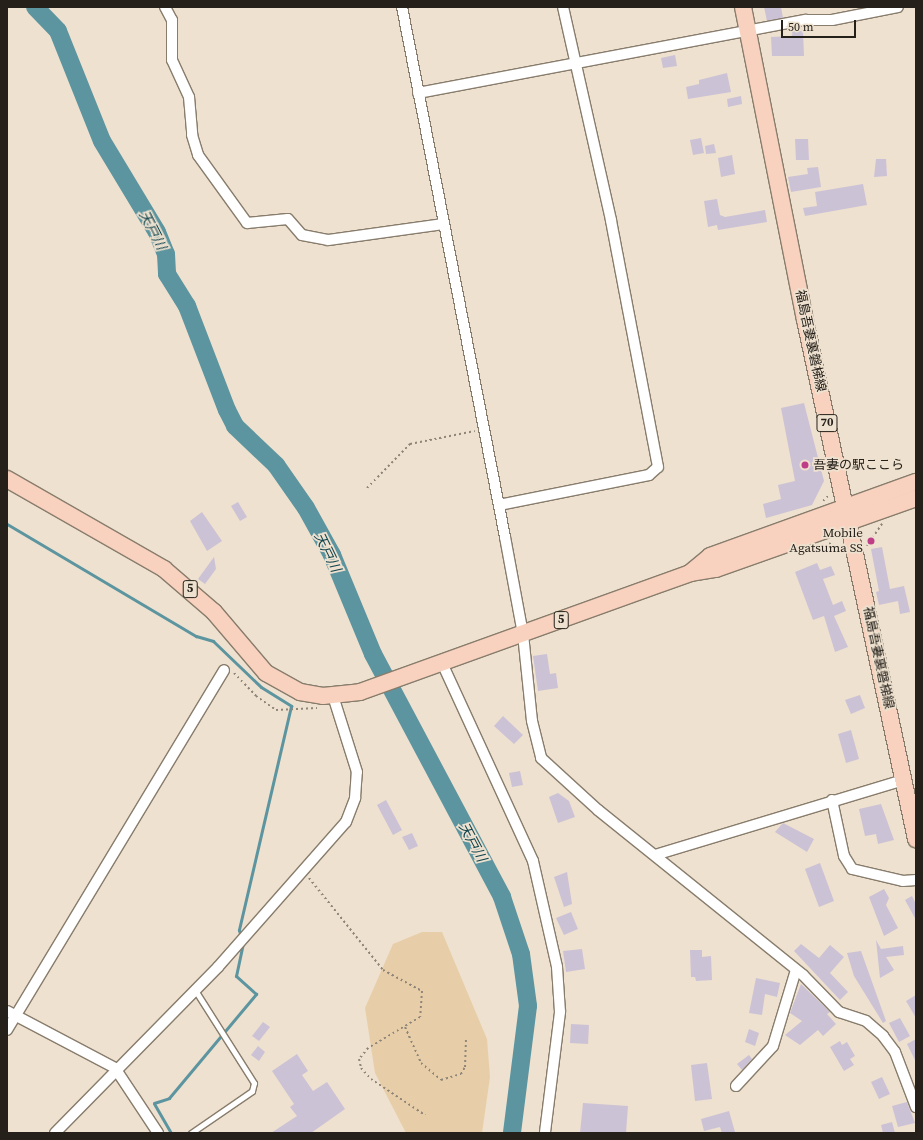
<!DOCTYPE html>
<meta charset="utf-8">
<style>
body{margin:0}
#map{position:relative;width:923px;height:1140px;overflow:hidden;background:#eee1cf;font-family:"Source Serif 4","Noto Sans JP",serif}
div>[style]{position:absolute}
.green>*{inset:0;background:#e7cea8}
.stream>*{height:3px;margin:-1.5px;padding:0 1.5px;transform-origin:1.5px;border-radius:1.5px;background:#5c95a0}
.river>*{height:18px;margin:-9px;padding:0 9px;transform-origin:9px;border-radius:9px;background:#5c95a0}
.building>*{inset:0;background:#ccc2d5}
.path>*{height:2px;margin-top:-1px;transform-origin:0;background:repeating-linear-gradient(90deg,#8f8679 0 2px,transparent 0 5px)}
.roads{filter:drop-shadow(1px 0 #887c6c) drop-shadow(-1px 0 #887c6c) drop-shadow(0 1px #887c6c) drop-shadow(0 -1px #887c6c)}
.service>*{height:5px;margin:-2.5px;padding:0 2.5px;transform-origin:2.5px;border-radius:2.5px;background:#fff}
.minor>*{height:10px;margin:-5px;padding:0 5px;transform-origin:5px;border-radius:5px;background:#fff}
.primary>*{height:16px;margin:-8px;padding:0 8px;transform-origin:8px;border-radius:8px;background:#f8d2be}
.dots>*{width:11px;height:11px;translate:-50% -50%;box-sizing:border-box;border:2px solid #eee1cf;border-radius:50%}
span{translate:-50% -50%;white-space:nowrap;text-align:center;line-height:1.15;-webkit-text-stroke:3.5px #eee1cf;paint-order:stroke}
.shield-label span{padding:1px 3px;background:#eee1cf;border:1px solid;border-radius:3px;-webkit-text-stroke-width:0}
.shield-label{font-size:12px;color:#25201a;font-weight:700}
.street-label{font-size:13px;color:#25201a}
.poi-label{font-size:13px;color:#25201a}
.left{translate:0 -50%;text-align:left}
.right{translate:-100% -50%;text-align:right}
.water-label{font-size:14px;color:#12464f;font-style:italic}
.frame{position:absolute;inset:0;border:8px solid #25201a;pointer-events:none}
.scale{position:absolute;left:781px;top:20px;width:75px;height:18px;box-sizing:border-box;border:2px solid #25201a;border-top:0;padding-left:5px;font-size:12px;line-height:14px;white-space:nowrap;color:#25201a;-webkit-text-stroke:3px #eee1cf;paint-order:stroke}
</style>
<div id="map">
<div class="green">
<i style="clip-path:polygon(422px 932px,442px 932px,487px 1039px,490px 1077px,482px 1133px,406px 1133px,375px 1073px,365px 1008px,393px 944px)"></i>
</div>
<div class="stream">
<i style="left:7px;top:524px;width:220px;rotate:30.7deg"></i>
<i style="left:196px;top:636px;width:18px;rotate:16deg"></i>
<i style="left:213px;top:641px;width:66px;rotate:43.8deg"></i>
<i style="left:261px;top:687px;width:36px;rotate:32deg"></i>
<i style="left:291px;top:706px;width:230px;rotate:103.1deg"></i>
<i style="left:239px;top:930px;width:7px;rotate:74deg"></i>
<i style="left:171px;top:1133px;width:34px;rotate:-120deg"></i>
<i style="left:154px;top:1103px;width:16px;rotate:-18deg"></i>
<i style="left:169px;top:1098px;width:136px;rotate:-50.1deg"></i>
<i style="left:256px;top:994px;width:27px;rotate:-138deg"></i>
<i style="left:236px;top:976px;width:34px;rotate:-78deg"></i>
</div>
<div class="river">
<i style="left:35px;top:7px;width:33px;rotate:46deg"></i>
<i style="left:58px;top:31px;width:118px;rotate:68.2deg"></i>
<i style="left:102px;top:141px;width:106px;rotate:58.9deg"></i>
<i style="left:157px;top:232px;width:24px;rotate:68deg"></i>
<i style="left:166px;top:254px;width:20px;rotate:87deg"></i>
<i style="left:167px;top:274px;width:38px;rotate:58deg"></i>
<i style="left:187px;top:306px;width:111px;rotate:69deg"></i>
<i style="left:227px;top:410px;width:18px;rotate:63deg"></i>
<i style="left:235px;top:426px;width:57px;rotate:43.6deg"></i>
<i style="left:276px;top:465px;width:52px;rotate:55.1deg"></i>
<i style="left:306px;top:508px;width:54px;rotate:61deg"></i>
<i style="left:332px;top:555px;width:107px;rotate:67.5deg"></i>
<i style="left:373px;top:654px;width:275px;rotate:62deg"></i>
<i style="left:502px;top:897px;width:60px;rotate:71.6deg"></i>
<i style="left:521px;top:954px;width:52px;rotate:82.3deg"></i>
<i style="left:528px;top:1006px;width:128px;rotate:97.2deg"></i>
</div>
<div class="building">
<i style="clip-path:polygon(764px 7px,781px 7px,783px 18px,767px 21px)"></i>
<i style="clip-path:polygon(791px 31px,803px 31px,804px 56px,772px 56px,771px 37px,792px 36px)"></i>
<i style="clip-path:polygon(675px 55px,677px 66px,663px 68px,661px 58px)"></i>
<i style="clip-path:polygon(727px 73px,731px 92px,688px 99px,686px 87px,699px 84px,699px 80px)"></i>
<i style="clip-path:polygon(741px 96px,742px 104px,728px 107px,727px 99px)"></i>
<i style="clip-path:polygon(701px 138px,704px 153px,693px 155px,690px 140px)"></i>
<i style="clip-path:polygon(795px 139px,808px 139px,809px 160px,796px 160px)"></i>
<i style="clip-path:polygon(714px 144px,716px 153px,706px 154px,705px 146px)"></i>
<i style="clip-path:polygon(732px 155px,735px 174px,721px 177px,718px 158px)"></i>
<i style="clip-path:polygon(876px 159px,886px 159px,887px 176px,874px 177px)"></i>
<i style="clip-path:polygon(818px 167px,821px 187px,791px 192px,788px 177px,808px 174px,807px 168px)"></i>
<i style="clip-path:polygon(863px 184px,867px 205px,805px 216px,803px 208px,817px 206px,815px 192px)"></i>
<i style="clip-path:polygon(717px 199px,720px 215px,725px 217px,765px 210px,767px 222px,718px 230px,717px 225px,708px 227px,704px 201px)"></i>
<i style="clip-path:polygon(804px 403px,824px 481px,812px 505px,766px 518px,763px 504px,781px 499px,778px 485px,795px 481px,781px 408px)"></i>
<i style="clip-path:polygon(238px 502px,247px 517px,240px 521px,231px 506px)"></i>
<i style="clip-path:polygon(202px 512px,222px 541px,207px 551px,190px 521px)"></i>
<i style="clip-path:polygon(882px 547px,890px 589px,904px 586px,910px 612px,900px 614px,898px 601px,879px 605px,876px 592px,879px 591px,871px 549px)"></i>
<i style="clip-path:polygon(214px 557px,216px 569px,205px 584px,198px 579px)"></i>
<i style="clip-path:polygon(817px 563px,820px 570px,831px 566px,835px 575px,823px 579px,833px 605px,842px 601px,846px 611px,834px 616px,848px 647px,835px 652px,824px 616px,813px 620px,795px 572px)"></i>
<i style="clip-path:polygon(547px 654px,550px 674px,556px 673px,558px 688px,538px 691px,533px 656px)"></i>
<i style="clip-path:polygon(860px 695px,865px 708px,851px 714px,845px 700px)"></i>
<i style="clip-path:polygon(503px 716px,523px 735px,514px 744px,494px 726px)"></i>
<i style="clip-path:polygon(851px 730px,859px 759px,846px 763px,838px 734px)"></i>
<i style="clip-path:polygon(520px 771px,523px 785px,512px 787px,509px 773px)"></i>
<i style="clip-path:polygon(558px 793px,569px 801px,575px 817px,558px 823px,549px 797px)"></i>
<i style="clip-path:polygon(386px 800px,402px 830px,393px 835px,377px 805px)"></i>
<i style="clip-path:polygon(881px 804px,894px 840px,878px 844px,876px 834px,865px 836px,859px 809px)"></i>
<i style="clip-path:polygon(783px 823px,814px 839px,807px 852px,775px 832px)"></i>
<i style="clip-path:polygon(412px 833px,418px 846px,409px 850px,402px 837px)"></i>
<i style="clip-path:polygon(820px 863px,834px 901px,819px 907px,805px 869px)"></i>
<i style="clip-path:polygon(567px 872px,572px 904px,564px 907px,554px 877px)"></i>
<i style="clip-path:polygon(884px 889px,889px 898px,886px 905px,898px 928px,884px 936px,869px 897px)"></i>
<i style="clip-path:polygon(912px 896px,916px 904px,916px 920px,905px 900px)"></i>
<i style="clip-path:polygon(571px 912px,578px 929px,564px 935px,556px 918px)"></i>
<i style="clip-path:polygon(876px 940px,881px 949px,903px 946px,904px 955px,886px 957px,894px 970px,880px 978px)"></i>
<i style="clip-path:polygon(801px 944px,819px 958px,830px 945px,844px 957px,830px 973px,848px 992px,840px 1000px,794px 951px)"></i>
<i style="clip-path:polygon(582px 949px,585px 969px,566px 972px,563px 951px)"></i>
<i style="clip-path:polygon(690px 950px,702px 950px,702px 957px,711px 956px,712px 980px,696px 981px,695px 977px,691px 977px)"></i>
<i style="clip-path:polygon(861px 951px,886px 1021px,883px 1023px,854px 976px,847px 953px)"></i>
<i style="clip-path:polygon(756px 978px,780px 983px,777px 997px,765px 994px,762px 1015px,749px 1013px)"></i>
<i style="clip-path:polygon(801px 984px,830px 1012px,827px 1014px,836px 1024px,823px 1036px,818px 1030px,800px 1045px,785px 1035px,802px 1021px,790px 1013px)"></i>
<i style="clip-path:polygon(916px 995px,916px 1018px,906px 1001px)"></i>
<i style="clip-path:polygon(900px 1018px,910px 1036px,899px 1042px,889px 1023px)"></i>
<i style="clip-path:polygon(263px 1022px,270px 1027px,259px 1041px,252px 1036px)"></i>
<i style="clip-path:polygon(571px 1024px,589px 1025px,588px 1044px,570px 1043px)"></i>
<i style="clip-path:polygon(749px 1029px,759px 1033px,755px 1046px,745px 1042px)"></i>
<i style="clip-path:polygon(916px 1039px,916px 1062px,907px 1044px)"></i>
<i style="clip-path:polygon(840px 1041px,842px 1045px,847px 1042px,855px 1056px,850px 1059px,854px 1065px,844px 1071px,830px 1047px)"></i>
<i style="clip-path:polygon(258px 1046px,265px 1052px,259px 1061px,251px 1055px)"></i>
<i style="clip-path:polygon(297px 1054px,308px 1071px,302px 1075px,313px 1091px,327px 1082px,345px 1109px,311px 1133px,271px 1133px,297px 1116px,290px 1107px,294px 1104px,272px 1071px)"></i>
<i style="clip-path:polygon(749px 1055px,752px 1059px,742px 1070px,737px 1064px)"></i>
<i style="clip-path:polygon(707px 1063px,712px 1099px,695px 1101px,691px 1065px)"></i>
<i style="clip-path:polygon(882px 1077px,890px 1094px,879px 1099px,871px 1082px)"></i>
<i style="clip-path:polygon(907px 1102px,915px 1123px,898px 1127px,892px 1106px)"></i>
<i style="clip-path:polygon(583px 1103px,628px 1106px,626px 1133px,580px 1133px)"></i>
<i style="clip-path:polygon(729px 1111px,735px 1132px,722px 1133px,720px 1127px,704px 1131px,701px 1119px)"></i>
<i style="clip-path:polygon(892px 1122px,895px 1133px,883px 1133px,881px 1125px)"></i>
</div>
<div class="path">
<i style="left:367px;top:488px;width:62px;rotate:-45.7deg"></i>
<i style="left:410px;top:444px;width:66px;rotate:-11.3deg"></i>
<i style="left:823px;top:501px;width:8px;rotate:-45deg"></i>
<i style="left:829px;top:543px;width:15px;rotate:32deg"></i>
<i style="left:867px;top:546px;width:27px;rotate:-56deg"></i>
<i style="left:234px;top:673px;width:32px;rotate:46deg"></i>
<i style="left:256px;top:696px;width:24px;rotate:35deg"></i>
<i style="left:276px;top:710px;width:41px;rotate:-2.8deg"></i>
<i style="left:309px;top:878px;width:118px;rotate:51.2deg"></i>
<i style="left:383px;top:970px;width:44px;rotate:28.3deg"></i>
<i style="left:422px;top:991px;width:26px;rotate:94deg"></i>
<i style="left:420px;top:1017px;width:61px;rotate:149.2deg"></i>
<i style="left:368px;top:1048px;width:14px;rotate:129deg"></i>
<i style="left:359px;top:1059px;width:9px;rotate:77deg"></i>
<i style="left:361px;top:1068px;width:15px;rotate:48deg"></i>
<i style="left:371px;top:1079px;width:65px;rotate:33.7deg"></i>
<i style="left:405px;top:1027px;width:39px;rotate:66deg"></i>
<i style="left:421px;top:1063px;width:26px;rotate:40deg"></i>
<i style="left:441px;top:1080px;width:21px;rotate:-17deg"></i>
<i style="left:461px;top:1074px;width:8px;rotate:-60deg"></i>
<i style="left:465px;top:1067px;width:30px;rotate:-88deg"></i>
</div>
<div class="roads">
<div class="service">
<i style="left:191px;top:1133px;width:74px;rotate:-34.5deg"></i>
<i style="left:252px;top:1091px;width:8px;rotate:-76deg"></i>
<i style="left:254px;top:1083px;width:110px;rotate:-122.4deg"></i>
</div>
<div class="minor">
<i style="left:165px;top:7px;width:15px;rotate:62deg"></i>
<i style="left:172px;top:20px;width:40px;rotate:90deg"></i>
<i style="left:172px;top:60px;width:41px;rotate:65.3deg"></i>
<i style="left:189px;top:97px;width:38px;rotate:85deg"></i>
<i style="left:192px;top:135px;width:21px;rotate:73deg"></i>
<i style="left:198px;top:155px;width:84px;rotate:54.2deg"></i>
<i style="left:247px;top:223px;width:41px;rotate:-5.6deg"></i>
<i style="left:288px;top:219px;width:21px;rotate:49deg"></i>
<i style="left:302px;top:235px;width:26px;rotate:11deg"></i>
<i style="left:328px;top:240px;width:117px;rotate:-7.9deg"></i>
<i style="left:402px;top:7px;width:540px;rotate:79deg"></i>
<i style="left:505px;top:537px;width:99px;rotate:79.5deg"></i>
<i style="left:523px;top:634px;width:87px;rotate:84.1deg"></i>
<i style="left:532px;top:721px;width:38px;rotate:76deg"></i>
<i style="left:541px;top:758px;width:77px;rotate:42.4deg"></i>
<i style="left:598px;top:810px;width:263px;rotate:38.8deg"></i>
<i style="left:803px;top:975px;width:52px;rotate:45.8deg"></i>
<i style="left:839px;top:1012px;width:28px;rotate:18deg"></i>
<i style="left:866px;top:1021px;width:23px;rotate:41deg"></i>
<i style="left:883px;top:1036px;width:20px;rotate:53deg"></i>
<i style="left:895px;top:1052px;width:59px;rotate:69.1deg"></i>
<i style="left:418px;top:93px;width:395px;rotate:-10.7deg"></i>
<i style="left:806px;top:20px;width:26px"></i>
<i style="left:832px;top:20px;width:67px;rotate:-11.1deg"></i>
<i style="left:499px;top:505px;width:153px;rotate:-11.3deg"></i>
<i style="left:649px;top:475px;width:12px;rotate:-42deg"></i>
<i style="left:658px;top:467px;width:251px;rotate:-100.8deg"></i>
<i style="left:611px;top:220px;width:218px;rotate:-102.7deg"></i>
<i style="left:442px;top:663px;width:218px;rotate:65.3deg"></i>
<i style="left:533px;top:861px;width:109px;rotate:77.2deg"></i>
<i style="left:557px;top:967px;width:45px;rotate:86.2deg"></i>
<i style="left:560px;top:1012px;width:122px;rotate:97.1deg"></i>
<i style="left:832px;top:800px;width:57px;rotate:77.9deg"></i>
<i style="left:844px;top:856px;width:15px;rotate:58deg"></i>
<i style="left:852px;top:869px;width:52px;rotate:13.2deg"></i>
<i style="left:903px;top:881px;width:13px;rotate:-4deg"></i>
<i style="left:655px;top:855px;width:260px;rotate:-16.8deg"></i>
<i style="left:7px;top:1011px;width:122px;rotate:27.8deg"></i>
<i style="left:115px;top:1068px;width:78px;rotate:56.5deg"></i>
<i style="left:7px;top:1030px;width:420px;rotate:-58.9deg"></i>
<i style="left:736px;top:1086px;width:54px;rotate:-47.2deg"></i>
<i style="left:773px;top:1046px;width:79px;rotate:-73.2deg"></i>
<i style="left:55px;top:1133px;width:233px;rotate:-45.5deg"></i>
<i style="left:218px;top:967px;width:193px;rotate:-48.6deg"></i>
<i style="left:346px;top:822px;width:26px;rotate:-69deg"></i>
<i style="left:355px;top:798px;width:26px;rotate:-86deg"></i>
<i style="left:357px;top:772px;width:80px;rotate:-107.5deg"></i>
</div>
<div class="primary">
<i style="left:743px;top:7px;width:319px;rotate:78.8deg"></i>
<i style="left:805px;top:320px;width:531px;rotate:77.93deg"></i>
<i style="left:7px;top:479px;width:181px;rotate:29.8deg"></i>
<i style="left:164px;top:569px;width:66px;rotate:40.7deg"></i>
<i style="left:214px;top:612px;width:80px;rotate:49.6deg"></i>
<i style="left:266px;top:673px;width:39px;rotate:29deg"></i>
<i style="left:300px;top:692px;width:23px;rotate:10deg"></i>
<i style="left:323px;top:696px;width:37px;rotate:-6deg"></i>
<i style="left:360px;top:692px;width:351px;rotate:-19.8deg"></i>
<i style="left:690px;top:573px;width:26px;rotate:-9deg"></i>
<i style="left:716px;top:569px;width:212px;rotate:-19.5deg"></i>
<i style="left:690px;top:573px;width:26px;rotate:-40deg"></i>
<i style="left:710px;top:556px;width:219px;rotate:-19.8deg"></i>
</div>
</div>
<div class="dots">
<i style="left:805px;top:465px;background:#bf3e88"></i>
<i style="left:871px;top:541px;background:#bf3e88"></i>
</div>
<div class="shield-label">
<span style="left:827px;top:423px">70</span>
<span style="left:190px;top:589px">5</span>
<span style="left:561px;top:620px">5</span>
</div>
<div class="street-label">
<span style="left:810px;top:341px;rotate:78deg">福島吾妻裏磐梯線</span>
<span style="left:878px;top:658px;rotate:78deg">福島吾妻裏磐梯線</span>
</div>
<div class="poi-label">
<span class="left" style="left:813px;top:465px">吾妻の駅ここら</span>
<span class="right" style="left:863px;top:541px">Mobile<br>Agatsuma SS</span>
</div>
<div class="water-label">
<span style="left:153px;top:230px;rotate:63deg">天戸川</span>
<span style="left:328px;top:552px;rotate:64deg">天戸川</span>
<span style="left:473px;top:842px;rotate:62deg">天戸川</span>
</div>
<div class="frame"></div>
<div class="scale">50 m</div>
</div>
